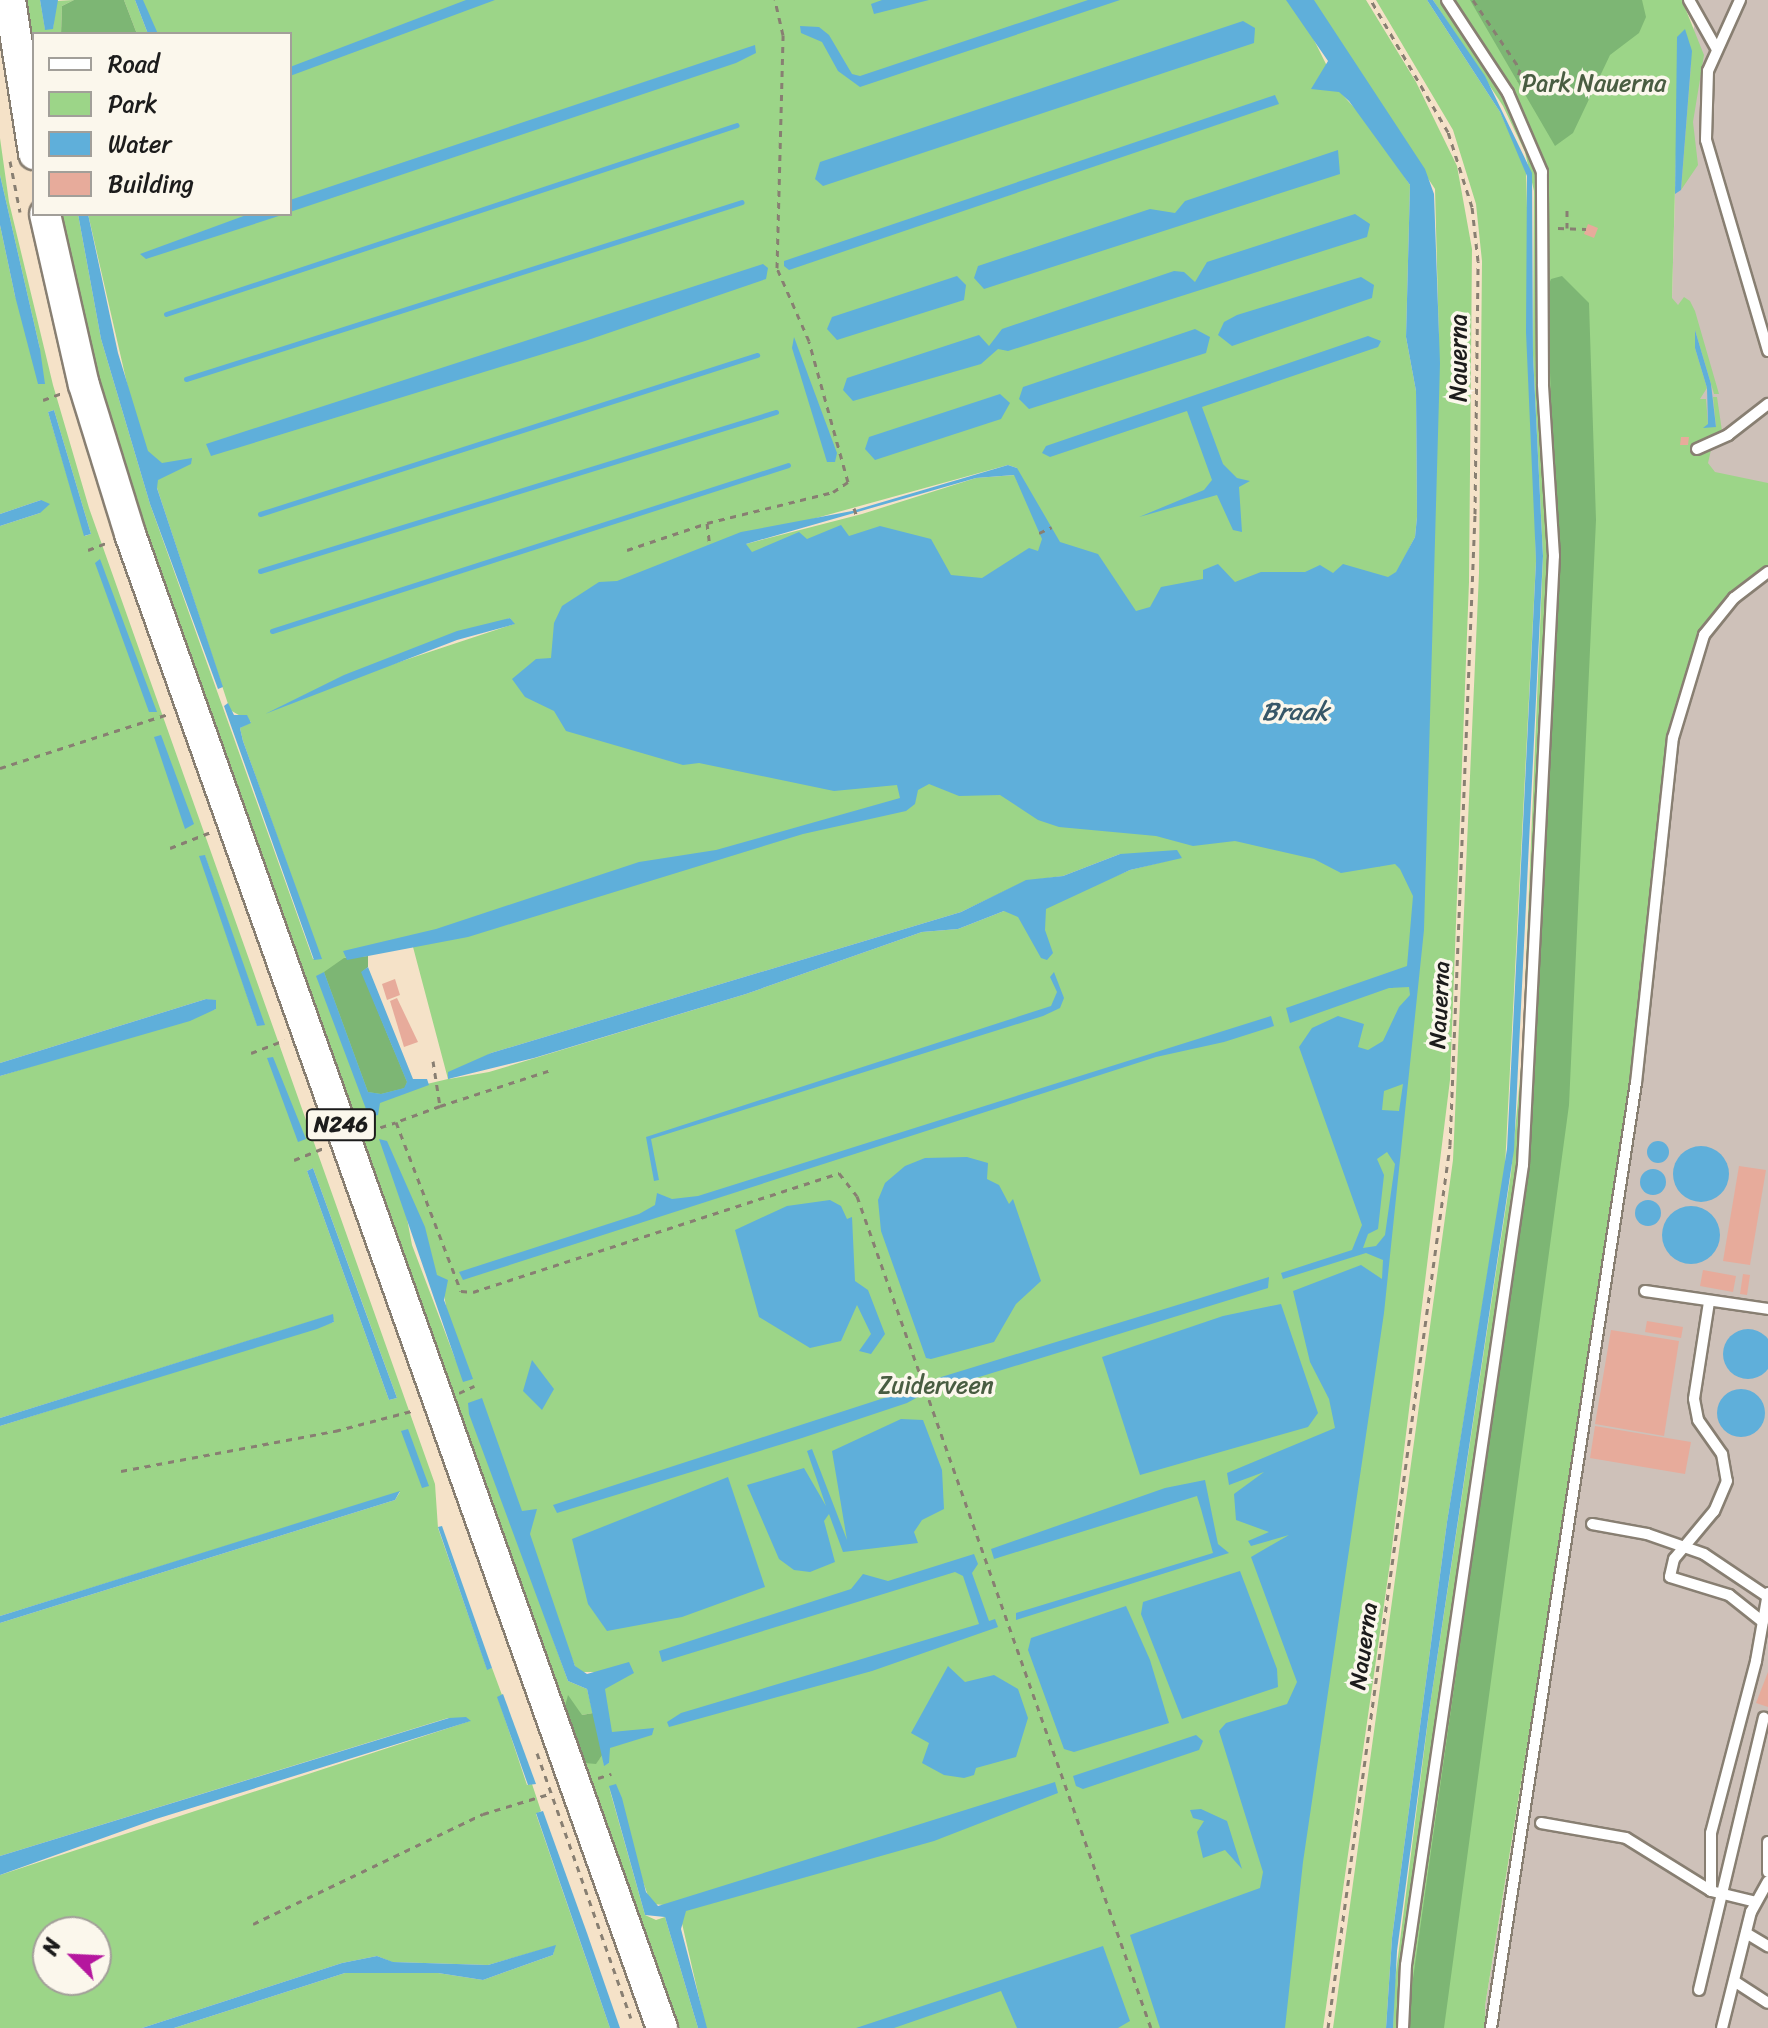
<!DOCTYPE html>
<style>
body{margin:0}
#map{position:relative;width:1768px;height:2028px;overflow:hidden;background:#f5e2c8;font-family:Sriracha,sans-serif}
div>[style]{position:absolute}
.industrial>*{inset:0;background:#cec1b9}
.green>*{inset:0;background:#9cd588}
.forest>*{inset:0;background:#7db674}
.water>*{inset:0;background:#5fafda}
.round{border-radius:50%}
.stream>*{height:5px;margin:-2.5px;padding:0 2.5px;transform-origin:2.5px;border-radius:2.5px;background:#5fafda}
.building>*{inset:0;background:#e7ab9b}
.path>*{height:3px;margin-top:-1.5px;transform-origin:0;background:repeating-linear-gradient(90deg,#887f72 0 6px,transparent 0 12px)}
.roads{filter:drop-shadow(2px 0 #887f72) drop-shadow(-2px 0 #887f72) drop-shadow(0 2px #887f72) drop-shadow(0 -2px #887f72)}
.lane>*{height:10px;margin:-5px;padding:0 5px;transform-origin:5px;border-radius:5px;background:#fff}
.primary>*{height:30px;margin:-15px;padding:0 15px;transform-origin:15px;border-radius:15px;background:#fff}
span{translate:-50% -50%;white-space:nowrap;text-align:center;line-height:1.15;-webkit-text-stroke:7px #fbf7ec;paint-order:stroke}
.shield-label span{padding:2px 6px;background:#fbf7ec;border:2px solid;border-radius:6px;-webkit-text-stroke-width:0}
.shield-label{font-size:22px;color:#1c1c1c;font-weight:700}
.park-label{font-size:24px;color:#495d42}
.street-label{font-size:24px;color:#1c1c1c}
.water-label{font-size:26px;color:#375768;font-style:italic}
.legend{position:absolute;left:32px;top:32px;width:260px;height:184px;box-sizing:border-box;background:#fbf7ec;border:2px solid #a29f99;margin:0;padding:10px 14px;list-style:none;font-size:24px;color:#1c1c1c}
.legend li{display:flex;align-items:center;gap:16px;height:40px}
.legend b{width:40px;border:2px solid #a29f99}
.north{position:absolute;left:32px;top:1916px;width:80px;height:80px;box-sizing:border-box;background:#fbf7ec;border:2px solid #a29f99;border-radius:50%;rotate:294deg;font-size:22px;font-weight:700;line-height:32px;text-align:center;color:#1c1c1c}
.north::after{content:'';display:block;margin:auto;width:28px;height:36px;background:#b5179e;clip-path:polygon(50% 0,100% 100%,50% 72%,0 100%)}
</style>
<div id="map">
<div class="industrial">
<i style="clip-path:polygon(1682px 0,1768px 0,1768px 2028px,1486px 2028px,1485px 2006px,1569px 1494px,1670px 734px,1692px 648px,1672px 298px,1675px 194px,1694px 26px)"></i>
</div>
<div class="green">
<i style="clip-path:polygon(18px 0,40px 0,45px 29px,53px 28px,56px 1px,74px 0,62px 6px,61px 34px,34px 34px,34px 93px)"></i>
<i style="clip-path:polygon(124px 0,135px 0,148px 34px,137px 34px)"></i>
<i style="clip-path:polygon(evenodd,142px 0,1294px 0,1340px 92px,1370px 125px,1410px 185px,1406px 337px,1416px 391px,1417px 517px,1415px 537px,1397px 572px,1433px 583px,1439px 343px,1435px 189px,1310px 0,1366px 0,1416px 82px,1457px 166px,1472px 249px,1469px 582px,1450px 1080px,1390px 1563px,1323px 2028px,706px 2028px,678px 1906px,651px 1904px,609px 1787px,645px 1915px,656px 1920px,665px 1917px,698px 2028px,672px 2028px,148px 549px,87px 349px,57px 214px,78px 214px,101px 339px,150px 504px,313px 959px,321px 959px,243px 741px,240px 728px,251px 722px,230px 710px,137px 427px,88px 214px,290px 214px,290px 34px,155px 34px,142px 0,1008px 465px,1017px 468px,1017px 481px,1015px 475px,976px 478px,862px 514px,746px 544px,715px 546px,1008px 465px,142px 0,510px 618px,514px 624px,375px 670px,510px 618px,142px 0,1120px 854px,1182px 857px,1130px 870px,1056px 901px,1004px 911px,958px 929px,922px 932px,746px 994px,489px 1072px,449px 1079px,491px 1053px,961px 912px,1026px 881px,1063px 876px,1120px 854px,142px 0,413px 947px,448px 1079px,414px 1087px,344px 958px,413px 947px,142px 0,399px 1176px,444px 1295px,456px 1361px,412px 1245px,399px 1176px,142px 0,468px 1403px,575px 1666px,578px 1672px,598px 1672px,607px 1711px,609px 1763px,604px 1765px,603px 1754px,596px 1763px,582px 1715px,593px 1713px,587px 1689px,568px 1681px,468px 1403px)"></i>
<i style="clip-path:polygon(1376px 0,1427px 0,1500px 112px,1526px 169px,1536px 561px,1505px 1167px,1447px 1522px,1392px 1938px,1386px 2028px,1333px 2028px,1453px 1160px,1479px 573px,1482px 261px,1476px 204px,1453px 130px)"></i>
<i style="clip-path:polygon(1433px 0,1682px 0,1704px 55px,1693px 122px,1698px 165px,1681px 190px,1691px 65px,1679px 47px,1672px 298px,1678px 305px,1684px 297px,1690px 301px,1695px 311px,1719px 394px,1714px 394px,1695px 330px,1695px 348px,1707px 388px,1700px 399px,1706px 399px,1708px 424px,1716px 427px,1713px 397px,1717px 397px,1722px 431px,1694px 446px,1697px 454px,1711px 450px,1708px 463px,1715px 472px,1768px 483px,1768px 566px,1726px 599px,1698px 633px,1670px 734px,1621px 1164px,1485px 2006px,1486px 2028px,1393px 2028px,1394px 1988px,1429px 1712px,1511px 1173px,1522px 1057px,1543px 556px,1533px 355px,1534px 191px,1525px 152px,1503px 106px)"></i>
<i style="clip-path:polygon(evenodd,0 138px,9px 202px,53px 385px,89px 508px,435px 1484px,438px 1528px,487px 1669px,492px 1668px,502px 1695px,499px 1701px,527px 1785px,532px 1784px,541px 1811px,536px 1814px,610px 2028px,174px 2028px,345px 1973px,438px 1973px,483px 1980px,553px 1955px,555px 1946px,488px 1965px,392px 1962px,377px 1956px,342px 1963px,142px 2028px,0 2028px,0 1875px,470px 1721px,448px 1718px,0 1856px,0 1623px,395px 1500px,400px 1492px,0 1616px,0 1426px,334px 1322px,332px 1315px,0 1418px,0 1076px,216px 1009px,216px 1001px,206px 999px,0 1063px,0 526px,40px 513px,41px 500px,0 514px,0 225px,15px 296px,40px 349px,0 175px,0 138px,54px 410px,91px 534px,85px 536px,48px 412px,54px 410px,0 138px,200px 856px,205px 856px,264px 1025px,257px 1025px,200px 856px,0 138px,313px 1168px,397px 1398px,389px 1400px,307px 1171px,313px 1168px,0 138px,48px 1932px,96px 1932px,96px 1980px,48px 1980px,48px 1932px)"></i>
</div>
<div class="forest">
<i style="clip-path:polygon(74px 0,124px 0,137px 34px,61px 34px,62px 6px)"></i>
<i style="clip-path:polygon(1470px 0,1642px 0,1646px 17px,1639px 33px,1610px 55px,1573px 133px,1555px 146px)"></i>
<i style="clip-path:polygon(1562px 276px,1589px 303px,1596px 520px,1569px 1105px,1444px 2028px,1406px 2028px,1528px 1165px,1557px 566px,1547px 289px,1551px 279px)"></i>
<i style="clip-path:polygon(368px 956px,368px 967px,362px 972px,407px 1082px,405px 1088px,381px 1094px,368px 1092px,324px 972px,344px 958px)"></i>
<i style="clip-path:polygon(568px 1695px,582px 1715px,593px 1713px,603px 1754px,596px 1764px,585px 1763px,565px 1706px)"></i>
</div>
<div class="water">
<i style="clip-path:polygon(40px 0,58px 0,53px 29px,45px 30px)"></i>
<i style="clip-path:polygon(135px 0,143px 0,158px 34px,148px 34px)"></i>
<i style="clip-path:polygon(466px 0,495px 0,290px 76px,290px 67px)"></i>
<i style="clip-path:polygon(882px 0,929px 0,874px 14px,871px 4px)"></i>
<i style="clip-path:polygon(1088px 0,1120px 0,860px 87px,838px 71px,822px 42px,801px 33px,800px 26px,819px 27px,829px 35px,852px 74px,860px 76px)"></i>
<i style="clip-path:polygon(evenodd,1286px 0,1314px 0,1425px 169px,1434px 194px,1440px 363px,1424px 930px,1384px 1313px,1303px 1862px,1285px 2028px,1160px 2028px,1130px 1935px,1260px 1888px,1263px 1872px,1219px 1731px,1226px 1723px,1287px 1704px,1297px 1682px,1251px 1557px,1289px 1535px,1251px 1546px,1248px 1541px,1269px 1532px,1236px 1520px,1234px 1494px,1264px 1472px,1229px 1485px,1227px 1473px,1335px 1428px,1329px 1399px,1310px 1362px,1293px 1291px,1361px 1265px,1382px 1279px,1383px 1260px,1366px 1253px,1283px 1279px,1281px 1273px,1352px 1250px,1362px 1225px,1299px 1047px,1312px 1028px,1338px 1016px,1364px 1024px,1358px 1047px,1368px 1050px,1383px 1041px,1399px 1007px,1410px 995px,1409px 987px,1389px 988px,1290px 1023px,1286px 1008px,1407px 966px,1413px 896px,1400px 869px,1395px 864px,1341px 873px,1314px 859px,1235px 841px,1193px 846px,1156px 836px,1059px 827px,1038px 820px,1000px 795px,959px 796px,929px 784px,918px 790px,915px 804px,906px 811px,803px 834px,468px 937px,347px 960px,343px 951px,436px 929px,639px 862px,716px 850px,900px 798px,897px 785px,834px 791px,699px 763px,683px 765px,566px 731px,554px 711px,525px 697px,512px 679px,536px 659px,551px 658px,554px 623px,562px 606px,599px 582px,617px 581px,741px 532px,852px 511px,1008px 465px,1017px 468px,1060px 542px,1098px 554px,1136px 611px,1150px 607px,1161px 587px,1203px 579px,1203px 570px,1218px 564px,1235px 582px,1261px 572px,1305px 572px,1320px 565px,1333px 573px,1343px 564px,1388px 577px,1396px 572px,1415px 537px,1417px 517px,1416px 391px,1406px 337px,1410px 185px,1349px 101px,1339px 92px,1311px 89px,1328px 61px,1286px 0,1014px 475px,1042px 539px,1038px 551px,1029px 548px,982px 578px,951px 575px,931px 539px,880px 526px,849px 536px,841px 525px,807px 539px,799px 532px,752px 552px,746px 544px,976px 478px,1014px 475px,1286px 0,1403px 1084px,1399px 1111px,1382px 1110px,1384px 1091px,1403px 1084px,1286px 0,1387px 1152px,1395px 1164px,1385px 1235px,1376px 1246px,1363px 1248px,1368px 1234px,1378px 1229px,1384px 1175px,1377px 1159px,1387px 1152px)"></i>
<i style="clip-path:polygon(1427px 0,1433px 0,1485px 76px,1532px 173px,1533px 355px,1543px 556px,1514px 1150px,1429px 1712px,1397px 1951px,1393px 2028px,1386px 2028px,1392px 1938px,1447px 1522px,1507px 1149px,1536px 561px,1526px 332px,1527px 176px,1500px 112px)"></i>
<i style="clip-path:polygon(1243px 21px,1255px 28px,1254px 43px,823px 186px,815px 179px,820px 162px)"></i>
<i style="clip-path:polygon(1685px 29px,1692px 51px,1681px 190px,1675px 194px,1677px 37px)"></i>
<i style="clip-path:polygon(755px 45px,756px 53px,736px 63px,290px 212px,290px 200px)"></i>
<i style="clip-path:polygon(1275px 95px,1279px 104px,789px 270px,784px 266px,784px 261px)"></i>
<i style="clip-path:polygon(1338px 150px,1340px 174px,984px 289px,974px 278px,978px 266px,1150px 209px,1175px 213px,1185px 201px)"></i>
<i style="clip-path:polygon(0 175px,40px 349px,45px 384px,38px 384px,15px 296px,0 225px)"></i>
<i style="clip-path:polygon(78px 214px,88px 214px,118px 353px,148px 451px,162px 463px,192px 458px,191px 464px,158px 480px,157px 488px,223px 687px,218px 689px,150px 504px,101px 339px)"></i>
<i style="clip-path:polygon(249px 214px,285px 214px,146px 259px,140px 254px)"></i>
<i style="clip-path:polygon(1355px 214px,1370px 224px,1367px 237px,1008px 351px,998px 349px,981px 364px,853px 401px,843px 390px,847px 378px,979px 335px,989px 346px,1002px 329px,1174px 271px,1184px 272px,1195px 282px,1207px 262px)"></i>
<i style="clip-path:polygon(763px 264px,768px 268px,766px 279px,585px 341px,211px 456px,206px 444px)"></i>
<i style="clip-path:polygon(957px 276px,966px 285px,964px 300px,837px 340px,827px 329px,832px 317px)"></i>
<i style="clip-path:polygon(1361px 277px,1374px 285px,1372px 298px,1232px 346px,1218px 335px,1224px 322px,1237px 315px)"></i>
<i style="clip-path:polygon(1195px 329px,1210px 337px,1206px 353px,1029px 409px,1019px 399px,1023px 387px)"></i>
<i style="clip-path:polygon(1695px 330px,1711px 384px,1716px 427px,1703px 428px,1708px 424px,1707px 388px,1695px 348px)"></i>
<i style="clip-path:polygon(1368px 336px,1381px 341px,1378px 347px,1202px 407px,1223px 464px,1237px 478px,1250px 481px,1239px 487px,1242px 532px,1233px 530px,1217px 495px,1139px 517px,1204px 490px,1212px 480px,1187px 411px,1050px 457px,1042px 453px,1046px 446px)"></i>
<i style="clip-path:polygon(794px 337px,837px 453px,835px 462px,827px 462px,792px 348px)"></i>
<i style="clip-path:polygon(1000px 394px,1010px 403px,1001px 419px,875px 460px,865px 449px,869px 437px)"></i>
<i style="clip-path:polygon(54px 410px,91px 534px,84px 536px,48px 412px)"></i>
<i style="clip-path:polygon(41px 500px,50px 504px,40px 513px,0 526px,0 514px)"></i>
<i style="clip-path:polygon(100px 559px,157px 712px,149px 712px,95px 563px)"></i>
<i style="clip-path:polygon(510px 618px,515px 624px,457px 640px,265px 714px,344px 675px,457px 631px)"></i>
<i style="clip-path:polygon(228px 703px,234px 715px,247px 715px,251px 723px,240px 728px,243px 741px,322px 959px,314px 960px,224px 706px)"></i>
<i style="clip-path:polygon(161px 735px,194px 824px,185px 829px,154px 737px)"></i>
<i style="clip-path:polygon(1177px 850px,1182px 858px,1130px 870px,1046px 909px,1045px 930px,1053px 953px,1047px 960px,1041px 958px,1018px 917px,1004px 911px,958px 929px,922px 932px,746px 994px,534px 1058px,448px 1079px,448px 1072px,491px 1053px,961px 912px,1026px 880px,1063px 876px,1120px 854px)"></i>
<i style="clip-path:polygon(205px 855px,265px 1025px,257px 1026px,199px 856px)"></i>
<i style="clip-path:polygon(368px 967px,413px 1079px,427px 1079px,429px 1085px,380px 1103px,378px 1115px,369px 1117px,316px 976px,324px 972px,368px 1092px,381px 1094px,404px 1088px,407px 1082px,361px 972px)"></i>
<i style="clip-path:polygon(1054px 972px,1064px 998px,1060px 1008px,1043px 1016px,651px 1139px,659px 1180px,654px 1181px,646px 1137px,1051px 1006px,1057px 992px,1050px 977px)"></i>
<i style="clip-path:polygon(206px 999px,216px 1000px,216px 1009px,190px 1021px,0 1076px,0 1063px)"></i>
<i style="clip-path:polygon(1271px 1016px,1274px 1026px,1224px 1042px,1156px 1057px,463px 1280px,459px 1272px,639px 1214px,655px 1205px,657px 1193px,672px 1199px,698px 1196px)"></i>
<i style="clip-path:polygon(273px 1057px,306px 1139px,298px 1142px,267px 1058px)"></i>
<i style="clip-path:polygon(379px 1139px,387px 1141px,425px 1227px,437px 1275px,448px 1280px,444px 1300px,473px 1379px,463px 1382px)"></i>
<i class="round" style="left:1647px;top:1141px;width:22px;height:22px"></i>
<i class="round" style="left:1673px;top:1146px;width:56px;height:56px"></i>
<i style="clip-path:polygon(967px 1157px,988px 1163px,987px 1179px,999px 1185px,1009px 1204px,1013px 1199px,1041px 1281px,1016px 1304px,994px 1342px,931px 1359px,926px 1358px,881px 1231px,878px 1200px,885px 1183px,905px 1166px,925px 1158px)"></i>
<i style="clip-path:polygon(313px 1168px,364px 1308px,397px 1398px,389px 1400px,307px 1171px)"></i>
<i class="round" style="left:1640px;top:1169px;width:26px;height:26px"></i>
<i class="round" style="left:1635px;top:1200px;width:26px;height:26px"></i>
<i style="clip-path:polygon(830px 1200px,841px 1206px,847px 1219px,852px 1217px,855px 1281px,868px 1290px,885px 1334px,871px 1354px,859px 1351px,871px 1334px,857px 1305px,841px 1341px,810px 1348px,759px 1317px,735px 1230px,787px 1206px)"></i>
<i class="round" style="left:1662px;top:1206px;width:58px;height:58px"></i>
<i style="clip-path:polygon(1269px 1277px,1268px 1288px,934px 1391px,933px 1380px,938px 1378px)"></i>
<i style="clip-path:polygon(1281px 1304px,1318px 1413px,1308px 1427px,1140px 1475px,1102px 1357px,1223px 1316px)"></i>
<i style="clip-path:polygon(333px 1314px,334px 1322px,317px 1329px,0 1426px,0 1418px)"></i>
<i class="round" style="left:1723px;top:1329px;width:50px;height:50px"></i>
<i style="clip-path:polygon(532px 1360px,554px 1389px,542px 1410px,523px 1391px)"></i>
<i style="clip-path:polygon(915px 1388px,918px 1397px,907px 1403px,802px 1438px,557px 1513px,553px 1505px)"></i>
<i class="round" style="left:1717px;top:1389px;width:48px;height:48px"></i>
<i style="clip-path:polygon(482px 1398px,522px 1511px,537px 1509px,530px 1534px,575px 1666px,587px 1674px,629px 1662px,634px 1673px,605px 1689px,612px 1732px,654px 1728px,652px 1735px,610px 1748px,609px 1763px,604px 1766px,587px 1689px,568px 1681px,469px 1414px,468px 1403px)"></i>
<i style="clip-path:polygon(901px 1419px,923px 1420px,942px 1470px,944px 1509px,922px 1520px,914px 1532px,918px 1543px,843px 1552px,829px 1514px,824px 1521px,835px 1562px,810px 1572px,794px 1570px,779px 1559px,747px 1485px,804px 1468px,826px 1506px,807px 1451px,812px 1449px,847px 1540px,832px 1451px)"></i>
<i style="clip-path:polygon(408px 1429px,429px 1486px,422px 1488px,401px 1431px)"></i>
<i style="clip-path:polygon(728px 1477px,765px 1587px,682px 1617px,607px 1631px,588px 1604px,572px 1539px)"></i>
<i style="clip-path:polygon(1205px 1480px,1218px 1544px,1229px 1553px,1016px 1620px,1016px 1613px,1213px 1553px,1201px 1509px,1197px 1496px,994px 1559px,991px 1549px,1165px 1488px)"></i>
<i style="clip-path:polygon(400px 1491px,395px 1500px,0 1623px,0 1616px)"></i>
<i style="clip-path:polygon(442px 1526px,492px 1668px,487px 1670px,438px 1527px)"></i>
<i style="clip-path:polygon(974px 1554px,978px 1564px,972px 1573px,989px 1621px,995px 1619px,998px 1627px,872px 1671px,669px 1727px,667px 1722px,681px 1713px,979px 1624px,963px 1576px,955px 1572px,662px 1662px,659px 1651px,851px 1589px,863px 1574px,888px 1581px)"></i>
<i style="clip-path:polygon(1240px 1571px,1277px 1669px,1278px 1687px,1182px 1719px,1141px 1614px,1143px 1602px)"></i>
<i style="clip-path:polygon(1126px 1606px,1150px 1660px,1169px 1723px,1074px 1752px,1064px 1749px,1028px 1650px,1031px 1638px)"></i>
<i style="clip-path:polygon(948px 1666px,965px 1682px,994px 1675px,1018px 1689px,1028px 1718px,1016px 1757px,976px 1768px,974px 1775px,964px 1778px,944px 1775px,922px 1763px,929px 1743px,911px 1733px)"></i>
<i style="clip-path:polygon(503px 1694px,536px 1784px,528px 1785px,497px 1697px)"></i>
<i style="clip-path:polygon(466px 1717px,471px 1721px,156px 1819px,0 1875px,0 1856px,449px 1718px)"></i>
<i style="clip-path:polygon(1196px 1735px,1203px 1741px,1199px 1750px,1083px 1789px,1076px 1786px,1073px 1776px)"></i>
<i style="clip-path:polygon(1055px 1782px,1058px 1793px,934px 1841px,686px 1911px,681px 1929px,707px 2028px,698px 2028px,665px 1917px,645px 1915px,609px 1786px,616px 1784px,622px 1798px,646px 1892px,658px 1906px)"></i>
<i style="clip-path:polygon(1201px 1809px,1227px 1821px,1242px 1869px,1225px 1850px,1203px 1858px,1197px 1832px,1204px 1821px,1193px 1818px,1190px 1810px)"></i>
<i style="clip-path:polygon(543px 1811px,587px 1933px,620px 2028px,610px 2028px,536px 1813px)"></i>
<i style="clip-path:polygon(556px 1945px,553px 1955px,483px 1980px,438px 1973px,345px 1973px,174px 2028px,142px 2028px,342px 1963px,377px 1956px,393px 1962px,488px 1965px)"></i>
<i style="clip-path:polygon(1103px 1946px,1130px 2021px,1118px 2028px,1017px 2028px,1001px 1991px,894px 2028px,856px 2028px)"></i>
</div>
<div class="stream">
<i style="left:166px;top:314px;width:601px;rotate:-18.31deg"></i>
<i style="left:186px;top:379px;width:583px;rotate:-17.66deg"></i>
<i style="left:260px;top:514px;width:522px;rotate:-17.74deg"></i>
<i style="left:260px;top:571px;width:540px;rotate:-17.13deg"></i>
<i style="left:272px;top:631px;width:542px;rotate:-17.83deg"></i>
</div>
<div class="building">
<i style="clip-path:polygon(1588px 224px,1598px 228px,1594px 238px,1584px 234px)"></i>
<i style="clip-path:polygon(1681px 437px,1689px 437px,1688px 445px,1680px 445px)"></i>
<i style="clip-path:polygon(395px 979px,400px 995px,387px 1000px,382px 984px)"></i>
<i style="clip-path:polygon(397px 998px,418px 1042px,404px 1047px,390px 1001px)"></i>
<i style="clip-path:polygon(1739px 1166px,1766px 1170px,1750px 1265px,1723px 1261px)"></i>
<i style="clip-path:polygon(1703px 1270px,1736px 1276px,1733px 1292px,1700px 1286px)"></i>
<i style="clip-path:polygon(1743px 1274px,1750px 1275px,1747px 1295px,1740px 1294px)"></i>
<i style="clip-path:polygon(1647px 1321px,1683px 1327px,1681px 1338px,1645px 1332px)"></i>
<i style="clip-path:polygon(1611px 1330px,1679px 1341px,1664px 1436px,1595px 1424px)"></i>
<i style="clip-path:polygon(1595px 1426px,1691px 1442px,1685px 1474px,1590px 1458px)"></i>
<i style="clip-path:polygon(1768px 1672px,1768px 1707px,1756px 1703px)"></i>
</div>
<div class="path">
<i style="left:1473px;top:0;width:83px;rotate:55.7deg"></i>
<i style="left:1520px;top:69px;width:12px;rotate:104deg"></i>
<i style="left:10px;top:161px;width:52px;rotate:78.9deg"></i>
<i style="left:1558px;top:228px;width:28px;rotate:2deg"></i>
<i style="left:1567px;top:228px;width:23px;rotate:-90deg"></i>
<i style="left:43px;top:400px;width:20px;rotate:-20deg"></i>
<i style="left:854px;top:508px;width:9px;rotate:72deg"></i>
<i style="left:707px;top:523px;width:130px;rotate:-13.8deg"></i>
<i style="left:833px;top:492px;width:18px;rotate:-34deg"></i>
<i style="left:848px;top:482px;width:146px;rotate:-105.5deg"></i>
<i style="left:809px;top:341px;width:80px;rotate:-113.7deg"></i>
<i style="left:777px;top:268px;width:233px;rotate:-88.5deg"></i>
<i style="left:783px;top:35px;width:36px;rotate:-103deg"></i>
<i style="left:1039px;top:533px;width:14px;rotate:-25deg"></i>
<i style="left:88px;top:550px;width:19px;rotate:-21deg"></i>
<i style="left:627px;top:550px;width:84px;rotate:-18.6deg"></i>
<i style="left:707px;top:523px;width:23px;rotate:83deg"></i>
<i style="left:0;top:768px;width:176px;rotate:-17.8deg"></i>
<i style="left:170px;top:848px;width:44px;rotate:-21.3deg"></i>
<i style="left:251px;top:1053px;width:36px;rotate:-21deg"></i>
<i style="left:433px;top:1061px;width:46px;rotate:81.2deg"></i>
<i style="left:440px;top:1106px;width:117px;rotate:-18deg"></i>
<i style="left:440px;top:1106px;width:47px;rotate:160deg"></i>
<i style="left:396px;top:1122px;width:181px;rotate:69deg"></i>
<i style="left:461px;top:1291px;width:12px;rotate:5deg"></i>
<i style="left:473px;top:1292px;width:385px;rotate:-18deg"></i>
<i style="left:839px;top:1173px;width:29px;rotate:52deg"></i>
<i style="left:857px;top:1196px;width:882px;rotate:70.54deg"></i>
<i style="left:369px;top:1131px;width:28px;rotate:-18deg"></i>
<i style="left:294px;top:1160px;width:32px;rotate:-22deg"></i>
<i style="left:459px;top:1393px;width:17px;rotate:-25deg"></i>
<i style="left:121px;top:1471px;width:218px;rotate:-10.6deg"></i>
<i style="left:335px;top:1431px;width:83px;rotate:-14.7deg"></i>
<i style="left:537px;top:1753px;width:281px;rotate:70.5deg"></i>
<i style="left:598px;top:1778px;width:14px;rotate:-17deg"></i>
<i style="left:253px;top:1924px;width:255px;rotate:-25.6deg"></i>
<i style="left:483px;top:1814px;width:69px;rotate:-16.9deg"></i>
<i style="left:1328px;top:2028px;width:891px;rotate:-82.13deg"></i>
<i style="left:1450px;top:1145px;width:631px;rotate:-87.73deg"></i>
<i style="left:1475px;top:514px;width:253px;rotate:-89.3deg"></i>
<i style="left:1478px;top:261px;width:54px;rotate:-96.3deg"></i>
<i style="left:1472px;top:207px;width:79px;rotate:-107.7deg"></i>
<i style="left:1448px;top:132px;width:153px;rotate:-120.3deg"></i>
</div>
<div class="roads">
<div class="lane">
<i style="left:1689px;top:0;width:55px;rotate:60.6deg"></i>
<i style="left:1740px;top:0;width:78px;rotate:114.3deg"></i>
<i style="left:1708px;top:71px;width:69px;rotate:91.7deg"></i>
<i style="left:1706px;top:140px;width:220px;rotate:73.6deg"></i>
<i style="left:1697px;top:449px;width:34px;rotate:-24deg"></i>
<i style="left:1728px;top:435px;width:51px;rotate:-37.8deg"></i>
<i style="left:1645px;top:1291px;width:124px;rotate:8.3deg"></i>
<i style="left:1709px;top:1302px;width:98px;rotate:98.8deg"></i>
<i style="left:1694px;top:1399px;width:21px;rotate:79deg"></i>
<i style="left:1698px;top:1420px;width:42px;rotate:54.8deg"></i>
<i style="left:1722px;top:1454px;width:27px;rotate:80deg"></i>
<i style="left:1727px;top:1481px;width:33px;rotate:113deg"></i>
<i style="left:1714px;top:1511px;width:62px;rotate:129.8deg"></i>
<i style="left:1674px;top:1559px;width:18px;rotate:103deg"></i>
<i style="left:1670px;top:1577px;width:62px;rotate:17deg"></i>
<i style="left:1729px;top:1595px;width:43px;rotate:38.5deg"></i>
<i style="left:1592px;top:1524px;width:56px;rotate:10.3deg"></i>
<i style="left:1647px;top:1534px;width:60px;rotate:19.3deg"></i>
<i style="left:1704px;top:1554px;width:77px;rotate:33.9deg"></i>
<i style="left:1541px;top:1823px;width:86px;rotate:10deg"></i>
<i style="left:1626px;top:1838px;width:100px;rotate:31.9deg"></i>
<i style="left:1711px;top:1891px;width:46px;rotate:13.7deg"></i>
<i style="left:1768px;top:1842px;width:30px;rotate:90deg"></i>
<i style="left:1711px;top:1891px;width:58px;rotate:-90deg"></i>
<i style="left:1711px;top:1833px;width:178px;rotate:-75.3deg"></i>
<i style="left:1756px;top:1661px;width:69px;rotate:-80deg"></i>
<i style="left:1746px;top:1933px;width:26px;rotate:31deg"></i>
<i style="left:1734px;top:1981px;width:40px;rotate:32.9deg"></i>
<i style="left:1699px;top:1990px;width:280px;rotate:-76.6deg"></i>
<i style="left:1403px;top:2028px;width:63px;rotate:-87.3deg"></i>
<i style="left:1406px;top:1965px;width:809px;rotate:-81.68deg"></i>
<i style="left:1523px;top:1165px;width:610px;rotate:-87.09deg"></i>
<i style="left:1554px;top:556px;width:172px;rotate:-93.7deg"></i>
<i style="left:1543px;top:384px;width:212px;rotate:-90.3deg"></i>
<i style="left:1542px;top:172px;width:86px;rotate:-113.3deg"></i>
<i style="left:1508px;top:93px;width:111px;rotate:-123.3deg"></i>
<i style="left:1491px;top:2028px;width:956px;rotate:-81.28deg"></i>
<i style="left:1636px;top:1083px;width:347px;rotate:-83.9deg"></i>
<i style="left:1673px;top:738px;width:108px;rotate:-73.2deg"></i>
<i style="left:1704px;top:635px;width:48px;rotate:-51deg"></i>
<i style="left:1734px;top:598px;width:43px;rotate:-37.4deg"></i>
<i style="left:1722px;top:2028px;width:120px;rotate:-76deg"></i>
<i style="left:1751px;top:1912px;width:35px;rotate:-61deg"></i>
</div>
<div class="primary">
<i style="left:10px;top:0;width:156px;rotate:81.1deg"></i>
<i style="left:45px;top:214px;width:175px;rotate:77.2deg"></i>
<i style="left:84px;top:385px;width:156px;rotate:72.8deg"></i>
<i style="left:130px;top:534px;width:1586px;rotate:70.4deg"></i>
</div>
</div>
<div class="shield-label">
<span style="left:341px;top:1125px">N246</span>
</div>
<div class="park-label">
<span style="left:1594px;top:84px">Park Nauerna</span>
<span style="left:936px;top:1386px">Zuiderveen</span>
</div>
<div class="street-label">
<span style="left:1459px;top:358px;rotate:-90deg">Nauerna</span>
<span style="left:1440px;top:1005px;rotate:-87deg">Nauerna</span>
<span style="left:1364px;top:1646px;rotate:-82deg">Nauerna</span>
</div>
<div class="water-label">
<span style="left:1295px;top:712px">Braak</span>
</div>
<ul class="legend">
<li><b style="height:10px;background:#fff"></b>Road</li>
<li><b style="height:22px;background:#9cd588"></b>Park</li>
<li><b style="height:22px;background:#5fafda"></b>Water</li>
<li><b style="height:22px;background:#e7ab9b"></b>Building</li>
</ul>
<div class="north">N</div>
</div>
